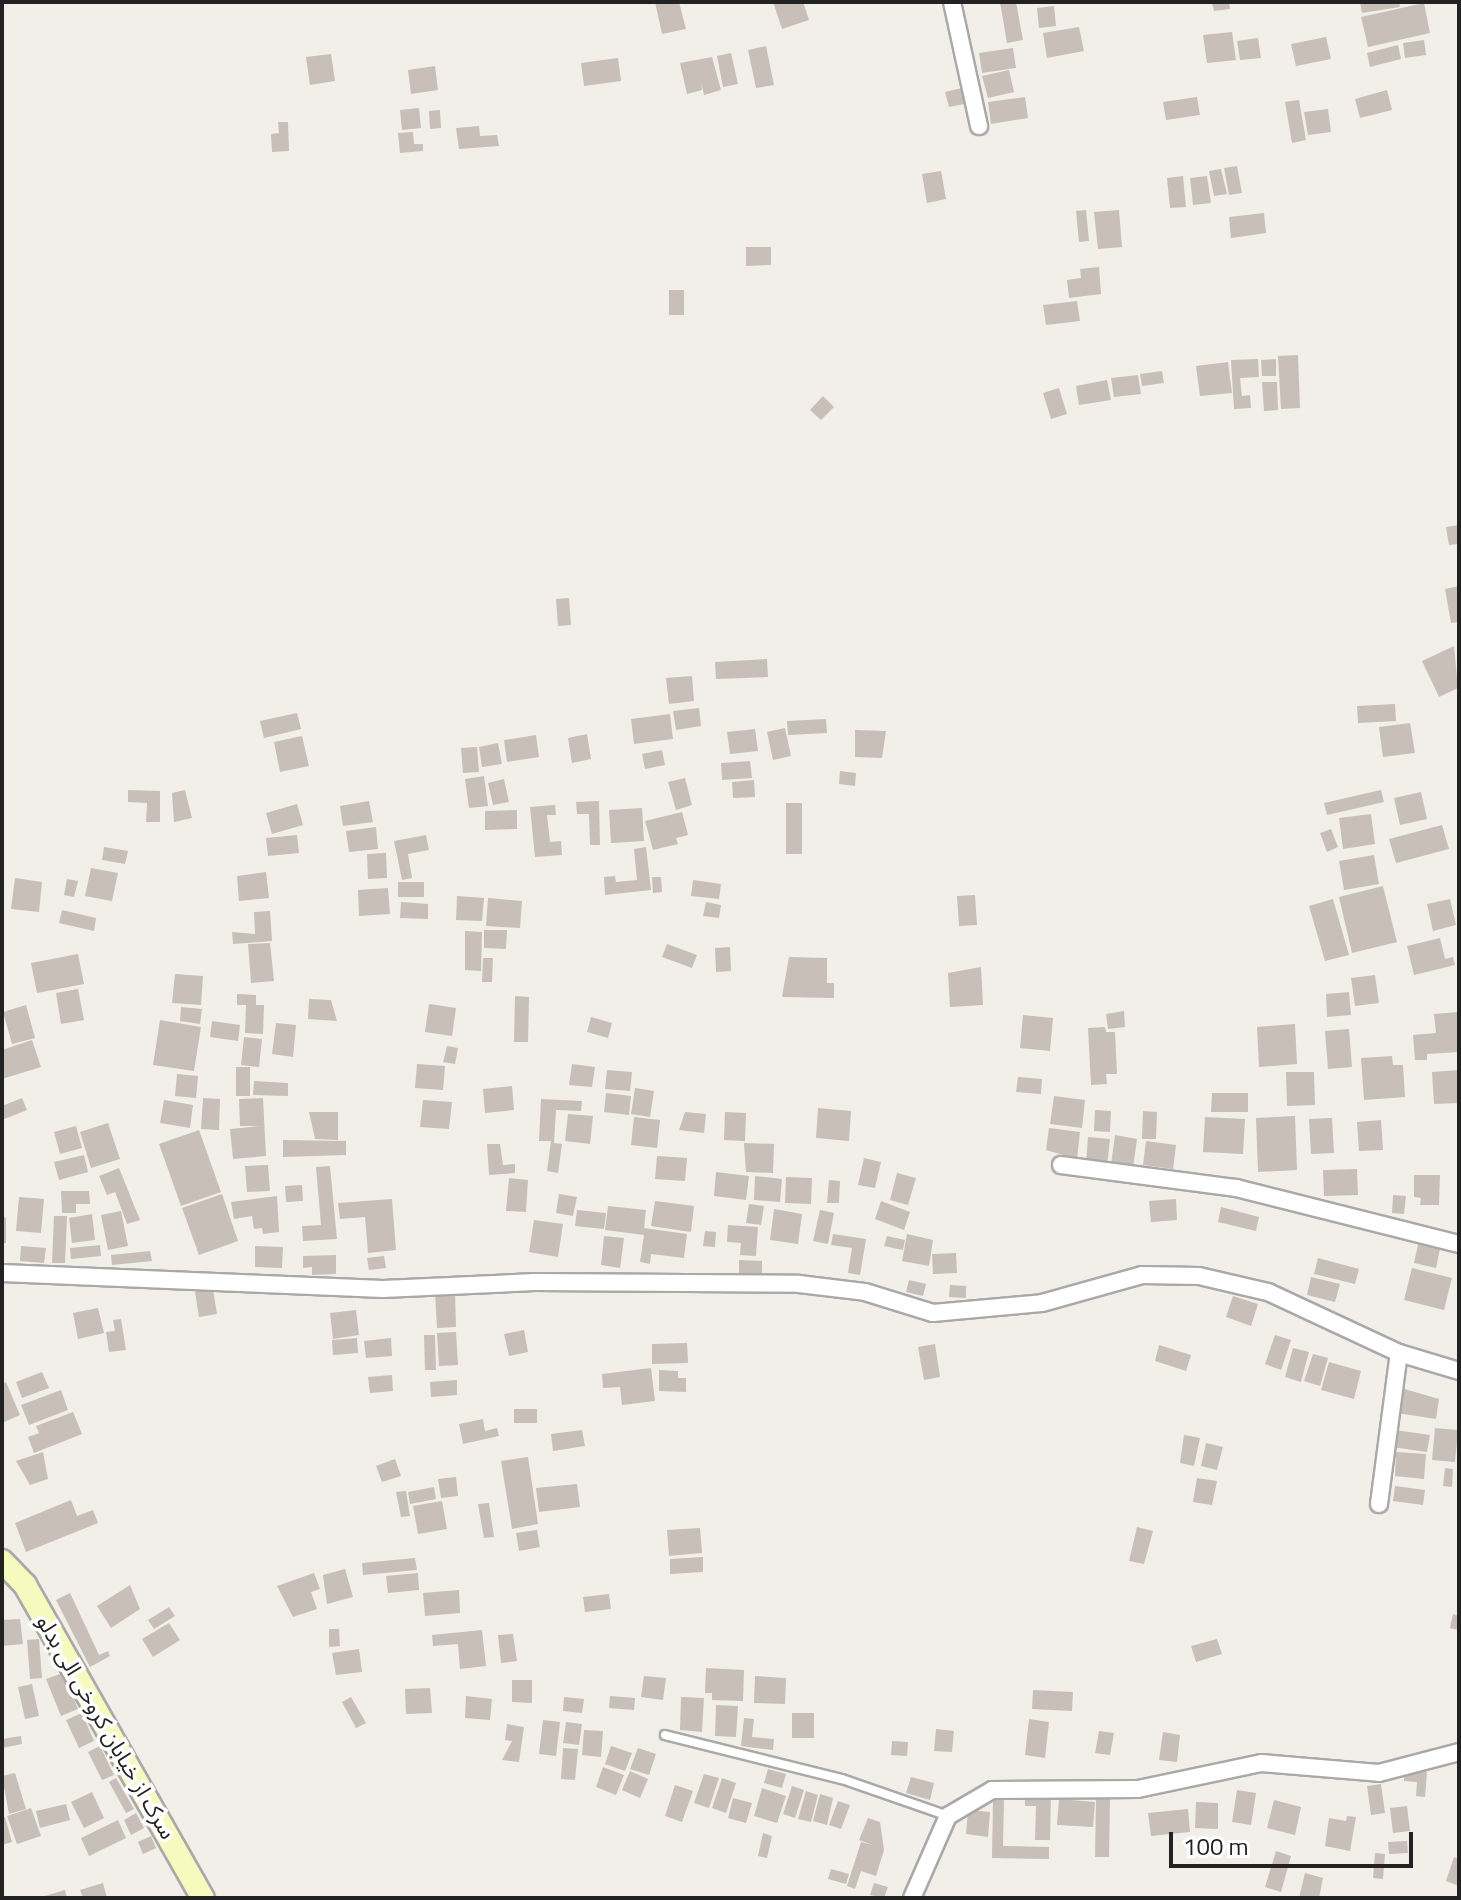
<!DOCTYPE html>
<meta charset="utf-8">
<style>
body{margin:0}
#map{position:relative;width:1461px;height:1900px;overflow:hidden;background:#f2efe9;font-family:"Titillium Web","Noto Sans Arabic",sans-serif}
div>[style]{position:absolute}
.building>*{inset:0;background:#c7bfb8}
.roads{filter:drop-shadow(2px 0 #a9a9a9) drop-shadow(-2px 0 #a9a9a9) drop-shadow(0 2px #a9a9a9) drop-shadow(0 -2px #a9a9a9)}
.service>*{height:8px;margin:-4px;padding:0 4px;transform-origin:4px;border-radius:4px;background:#fff}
.minor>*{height:16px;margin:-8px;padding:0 8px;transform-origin:8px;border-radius:8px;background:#fff}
.secondary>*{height:22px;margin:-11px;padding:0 11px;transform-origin:11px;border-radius:11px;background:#f7fabf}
span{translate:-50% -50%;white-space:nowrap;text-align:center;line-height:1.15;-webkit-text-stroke:7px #fff;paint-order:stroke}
.street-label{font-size:22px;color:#222}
.frame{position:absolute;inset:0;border:4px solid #222;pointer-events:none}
.scale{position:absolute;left:1169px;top:1832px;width:244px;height:36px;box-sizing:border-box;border:4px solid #222;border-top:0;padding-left:10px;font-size:24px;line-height:28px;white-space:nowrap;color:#222;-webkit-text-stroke:6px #fff;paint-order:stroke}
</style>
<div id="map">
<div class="building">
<i style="clip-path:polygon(655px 2px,679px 2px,686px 29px,662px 34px)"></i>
<i style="clip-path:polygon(773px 2px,803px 2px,809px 20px,782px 29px)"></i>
<i style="clip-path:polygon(1000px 2px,1016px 2px,1023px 40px,1007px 43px)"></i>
<i style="clip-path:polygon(1212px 2px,1229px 2px,1230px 9px,1214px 11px)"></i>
<i style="clip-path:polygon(1360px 2px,1399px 2px,1400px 7px,1362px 13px)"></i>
<i style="clip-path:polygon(1424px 3px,1430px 33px,1368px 47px,1361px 17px)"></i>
<i style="clip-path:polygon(1054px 6px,1056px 26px,1039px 28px,1037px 8px)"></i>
<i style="clip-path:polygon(1079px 27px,1084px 51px,1047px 58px,1043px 33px)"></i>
<i style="clip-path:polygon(1232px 32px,1236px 60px,1207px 63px,1203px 35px)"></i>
<i style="clip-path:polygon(1326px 37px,1331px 59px,1296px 66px,1291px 44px)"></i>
<i style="clip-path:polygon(1258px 38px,1261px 58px,1240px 60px,1237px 41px)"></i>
<i style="clip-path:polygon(1424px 40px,1426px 55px,1405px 58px,1403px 43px)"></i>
<i style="clip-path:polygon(1398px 45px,1401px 59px,1370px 67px,1367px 53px)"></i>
<i style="clip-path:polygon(766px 46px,774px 85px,756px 88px,748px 50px)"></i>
<i style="clip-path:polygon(1013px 48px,1016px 68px,982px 73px,979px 53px)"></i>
<i style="clip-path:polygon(731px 53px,738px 84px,723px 87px,717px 56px)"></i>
<i style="clip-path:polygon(331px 54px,335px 81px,310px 85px,306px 57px)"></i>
<i style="clip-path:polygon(712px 57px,721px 90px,704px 95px,701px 82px,702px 90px,687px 94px,680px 63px)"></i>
<i style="clip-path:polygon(618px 58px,621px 81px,584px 86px,581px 63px)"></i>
<i style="clip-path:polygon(435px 66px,438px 90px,411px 94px,408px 70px)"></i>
<i style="clip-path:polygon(1009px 70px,1014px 92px,988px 98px,982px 76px)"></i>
<i style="clip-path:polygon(966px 87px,969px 103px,949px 107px,945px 92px)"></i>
<i style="clip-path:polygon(1387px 90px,1392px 110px,1360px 118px,1355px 99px)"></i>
<i style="clip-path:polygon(1025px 97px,1028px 118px,991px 124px,988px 102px)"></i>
<i style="clip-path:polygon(1197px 97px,1200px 115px,1166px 120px,1163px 102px)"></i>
<i style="clip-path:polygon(1299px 100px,1306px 140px,1292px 143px,1285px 102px)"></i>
<i style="clip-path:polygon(419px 108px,421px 128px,402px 130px,400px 110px)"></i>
<i style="clip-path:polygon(1328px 109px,1331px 132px,1308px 135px,1304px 112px)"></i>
<i style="clip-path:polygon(440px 110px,441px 128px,430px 129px,429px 111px)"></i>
<i style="clip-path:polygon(278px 122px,288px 122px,289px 151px,272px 152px,271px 134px,279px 133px)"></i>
<i style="clip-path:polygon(479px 126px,480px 136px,497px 135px,499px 146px,459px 149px,456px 128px)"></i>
<i style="clip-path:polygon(413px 132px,414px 144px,423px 144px,423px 151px,400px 153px,398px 133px)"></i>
<i style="clip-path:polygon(1237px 166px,1242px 193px,1229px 195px,1224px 168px)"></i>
<i style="clip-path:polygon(1221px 169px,1227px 194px,1214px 196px,1209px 171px)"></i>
<i style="clip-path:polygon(941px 171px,946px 199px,927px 203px,922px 174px)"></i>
<i style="clip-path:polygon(1183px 176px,1186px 207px,1170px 208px,1167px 178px)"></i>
<i style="clip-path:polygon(1207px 176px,1211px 203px,1193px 205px,1190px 178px)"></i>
<i style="clip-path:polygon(1086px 210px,1089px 241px,1079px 242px,1076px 211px)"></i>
<i style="clip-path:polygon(1119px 210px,1122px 247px,1098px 249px,1094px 212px)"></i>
<i style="clip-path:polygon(1264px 213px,1266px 233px,1231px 238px,1229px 217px)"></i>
<i style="clip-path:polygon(746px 247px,771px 247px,771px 265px,746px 266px)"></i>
<i style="clip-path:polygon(1099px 267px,1101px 294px,1069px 298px,1067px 280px,1081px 278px,1080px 269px)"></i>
<i style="clip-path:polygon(669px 290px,684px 290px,684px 315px,669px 315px)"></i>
<i style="clip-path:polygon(1077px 301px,1080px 321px,1046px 325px,1043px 305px)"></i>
<i style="clip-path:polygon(1298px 355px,1300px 408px,1281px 409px,1278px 356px)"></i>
<i style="clip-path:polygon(1258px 359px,1259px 377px,1240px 378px,1242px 396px,1250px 395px,1251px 408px,1234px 409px,1231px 360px)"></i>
<i style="clip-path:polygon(1276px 359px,1276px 376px,1262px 376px,1261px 360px)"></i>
<i style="clip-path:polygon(1228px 362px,1232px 393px,1200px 396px,1196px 366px)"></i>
<i style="clip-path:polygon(1162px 371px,1164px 383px,1142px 386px,1140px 374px)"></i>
<i style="clip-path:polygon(1138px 375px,1141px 394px,1114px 397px,1111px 378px)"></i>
<i style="clip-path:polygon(1107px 380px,1111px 400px,1079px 405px,1076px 386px)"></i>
<i style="clip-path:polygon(1262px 382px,1277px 382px,1278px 410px,1264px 411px)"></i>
<i style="clip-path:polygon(1059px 388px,1067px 414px,1051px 419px,1043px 393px)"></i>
<i style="clip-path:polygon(823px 396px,834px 407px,821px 420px,810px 410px)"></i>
<i style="clip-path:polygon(1459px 525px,1459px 544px,1449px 545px,1446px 527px)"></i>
<i style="clip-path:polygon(1459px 586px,1459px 622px,1451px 623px,1445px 589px)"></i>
<i style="clip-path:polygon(569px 598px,571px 625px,558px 626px,556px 599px)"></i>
<i style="clip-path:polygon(1454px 646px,1458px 688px,1439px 697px,1422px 661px)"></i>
<i style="clip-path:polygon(767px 659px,768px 677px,716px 679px,715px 662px)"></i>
<i style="clip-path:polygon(692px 676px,694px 701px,669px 704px,666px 678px)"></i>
<i style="clip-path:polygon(1395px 704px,1396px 721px,1358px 723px,1357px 706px)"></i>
<i style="clip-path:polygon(699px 708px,701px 726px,676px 730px,673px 711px)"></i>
<i style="clip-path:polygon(297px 713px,301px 729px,264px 738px,260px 721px)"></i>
<i style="clip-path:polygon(670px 714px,673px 739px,634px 744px,631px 719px)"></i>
<i style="clip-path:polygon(826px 719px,827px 733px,788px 735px,787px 721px)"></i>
<i style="clip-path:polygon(1410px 723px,1415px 753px,1383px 757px,1379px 727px)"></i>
<i style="clip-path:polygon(785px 728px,791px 756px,773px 760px,767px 732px)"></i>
<i style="clip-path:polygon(755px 729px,758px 751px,730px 754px,727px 732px)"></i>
<i style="clip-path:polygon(855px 730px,886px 731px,882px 758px,855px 757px)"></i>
<i style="clip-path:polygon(587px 734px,591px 759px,572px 763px,568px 738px)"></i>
<i style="clip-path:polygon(536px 735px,539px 757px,507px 762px,504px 740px)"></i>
<i style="clip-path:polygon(302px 736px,309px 766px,280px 772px,274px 742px)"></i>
<i style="clip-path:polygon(498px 743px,502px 764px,482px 767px,479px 747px)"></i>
<i style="clip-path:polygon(477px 747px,479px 772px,463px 773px,461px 748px)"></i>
<i style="clip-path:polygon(662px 750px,665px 765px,645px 769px,642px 754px)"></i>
<i style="clip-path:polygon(750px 761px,752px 778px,722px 780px,721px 763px)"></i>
<i style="clip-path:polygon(840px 771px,856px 773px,855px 786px,839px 784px)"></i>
<i style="clip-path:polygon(484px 776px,488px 806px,469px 808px,465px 779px)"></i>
<i style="clip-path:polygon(685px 778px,692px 805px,676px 810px,668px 782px)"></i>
<i style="clip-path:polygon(504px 779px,509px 802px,493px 805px,488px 783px)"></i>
<i style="clip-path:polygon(754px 780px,755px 797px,733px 798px,732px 782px)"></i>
<i style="clip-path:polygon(128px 790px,160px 791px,160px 822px,146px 822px,147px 803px,128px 802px)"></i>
<i style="clip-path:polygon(185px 790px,192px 818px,174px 822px,172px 793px)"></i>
<i style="clip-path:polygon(1381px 790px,1384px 802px,1327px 815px,1324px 803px)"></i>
<i style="clip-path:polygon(1421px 792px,1427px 819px,1400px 825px,1394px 798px)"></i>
<i style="clip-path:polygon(369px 801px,373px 822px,343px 826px,340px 806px)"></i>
<i style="clip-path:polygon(599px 801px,600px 845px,590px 845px,589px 814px,577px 814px,576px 802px)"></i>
<i style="clip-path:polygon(786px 803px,802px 803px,802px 854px,786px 854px)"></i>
<i style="clip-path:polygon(297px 804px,303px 825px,272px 834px,266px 813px)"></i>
<i style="clip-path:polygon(555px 805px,556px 815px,547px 815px,550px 842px,561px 841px,562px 855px,535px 857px,530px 807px)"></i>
<i style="clip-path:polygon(642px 808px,644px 841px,611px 843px,609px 810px)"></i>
<i style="clip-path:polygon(517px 810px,517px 829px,485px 830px,485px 811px)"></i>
<i style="clip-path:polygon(682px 812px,688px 835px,676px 838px,678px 844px,653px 850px,645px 821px)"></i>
<i style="clip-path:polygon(1371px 814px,1375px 844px,1343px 849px,1339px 818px)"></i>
<i style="clip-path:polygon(1442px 825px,1449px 849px,1396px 863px,1389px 839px)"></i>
<i style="clip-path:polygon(376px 827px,378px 849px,349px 852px,346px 831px)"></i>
<i style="clip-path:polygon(1331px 829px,1338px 847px,1327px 852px,1320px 833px)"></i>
<i style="clip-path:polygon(297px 835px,299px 853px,268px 856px,266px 838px)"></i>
<i style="clip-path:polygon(426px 835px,429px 850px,408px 854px,412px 878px,402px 880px,394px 841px)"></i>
<i style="clip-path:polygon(104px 847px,128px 851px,125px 864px,102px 860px)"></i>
<i style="clip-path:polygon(646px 847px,651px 890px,605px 895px,604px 877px,615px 876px,616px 882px,637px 880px,634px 849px)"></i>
<i style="clip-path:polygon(386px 853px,387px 878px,368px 879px,367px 854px)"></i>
<i style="clip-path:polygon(1374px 855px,1379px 884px,1344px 890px,1339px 861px)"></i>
<i style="clip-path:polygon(91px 868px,118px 873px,112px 901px,85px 896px)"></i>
<i style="clip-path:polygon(266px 872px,269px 898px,239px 901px,237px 876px)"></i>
<i style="clip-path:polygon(652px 877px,661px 877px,662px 892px,653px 893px)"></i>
<i style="clip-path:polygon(15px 878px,42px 882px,39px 912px,11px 909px)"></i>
<i style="clip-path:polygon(67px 879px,78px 881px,74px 897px,64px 895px)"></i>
<i style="clip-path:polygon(693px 880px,721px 884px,719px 899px,691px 896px)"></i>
<i style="clip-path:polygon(398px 882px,424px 882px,424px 897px,398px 897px)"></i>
<i style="clip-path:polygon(1383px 886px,1397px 942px,1352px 953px,1339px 897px)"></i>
<i style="clip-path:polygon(388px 888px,390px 914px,359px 916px,358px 890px)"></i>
<i style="clip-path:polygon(975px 895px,977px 925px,959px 926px,957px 896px)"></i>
<i style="clip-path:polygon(457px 896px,484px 898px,482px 921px,456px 920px)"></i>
<i style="clip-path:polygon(488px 898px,522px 901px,520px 928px,486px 926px)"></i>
<i style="clip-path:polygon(1333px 899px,1349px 955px,1325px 961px,1309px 906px)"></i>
<i style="clip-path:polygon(1450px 899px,1456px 925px,1433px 931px,1427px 904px)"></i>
<i style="clip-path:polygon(401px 902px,428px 904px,428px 919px,400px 918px)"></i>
<i style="clip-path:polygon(706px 902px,721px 905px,719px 918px,703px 916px)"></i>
<i style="clip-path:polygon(62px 910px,96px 918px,94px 931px,59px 923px)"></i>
<i style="clip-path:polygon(270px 911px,272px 941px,233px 944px,232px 932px,255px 934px,254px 912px)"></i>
<i style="clip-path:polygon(484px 930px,507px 930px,506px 949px,484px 948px)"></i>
<i style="clip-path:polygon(465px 931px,482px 932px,481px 971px,465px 970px)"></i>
<i style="clip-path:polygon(1440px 938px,1445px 959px,1453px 957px,1455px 965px,1414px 975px,1407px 946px)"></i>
<i style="clip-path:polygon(270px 943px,274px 981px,251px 983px,248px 944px)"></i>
<i style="clip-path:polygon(667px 944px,697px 955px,692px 968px,662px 957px)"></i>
<i style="clip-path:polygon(730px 947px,731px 971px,716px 972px,715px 948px)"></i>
<i style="clip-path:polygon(78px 954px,84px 984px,37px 993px,31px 963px)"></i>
<i style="clip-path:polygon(789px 957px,827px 958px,827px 983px,834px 983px,834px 998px,782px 997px)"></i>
<i style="clip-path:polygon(483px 958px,493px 958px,492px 982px,482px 982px)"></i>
<i style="clip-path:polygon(981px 967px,983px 1005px,950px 1007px,948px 973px)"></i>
<i style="clip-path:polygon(175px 974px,203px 976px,201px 1005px,172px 1003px)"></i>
<i style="clip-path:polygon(1375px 975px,1379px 1003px,1355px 1006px,1351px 978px)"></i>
<i style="clip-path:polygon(78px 989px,84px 1020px,61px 1024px,56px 993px)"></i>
<i style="clip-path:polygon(1349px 992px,1351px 1015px,1327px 1017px,1326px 994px)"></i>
<i style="clip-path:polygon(237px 994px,256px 995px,256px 1005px,264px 1005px,263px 1034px,245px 1033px,246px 1005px,237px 1005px)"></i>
<i style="clip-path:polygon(515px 996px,529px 997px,528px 1042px,514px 1042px)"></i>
<i style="clip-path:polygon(309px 999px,331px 1000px,337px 1021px,308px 1019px)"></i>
<i style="clip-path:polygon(429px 1004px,456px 1008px,452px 1036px,425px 1032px)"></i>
<i style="clip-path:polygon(26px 1005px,35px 1038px,12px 1044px,3px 1012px)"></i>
<i style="clip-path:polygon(181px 1007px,202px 1009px,200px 1024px,180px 1021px)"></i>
<i style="clip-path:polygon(1124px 1011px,1125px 1027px,1108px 1029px,1106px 1014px)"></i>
<i style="clip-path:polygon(1458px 1012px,1459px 1052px,1427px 1054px,1427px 1060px,1415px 1060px,1413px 1035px,1436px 1033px,1434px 1014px)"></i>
<i style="clip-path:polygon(1023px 1015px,1053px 1018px,1050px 1051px,1020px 1048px)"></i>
<i style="clip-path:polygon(591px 1017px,612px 1023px,608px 1038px,587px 1032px)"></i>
<i style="clip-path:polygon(160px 1020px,201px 1027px,194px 1071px,153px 1065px)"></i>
<i style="clip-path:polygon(212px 1021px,240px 1025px,238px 1041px,210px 1037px)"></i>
<i style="clip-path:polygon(276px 1023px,296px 1025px,293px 1057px,272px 1054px)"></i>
<i style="clip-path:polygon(1295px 1024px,1297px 1064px,1259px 1067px,1257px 1027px)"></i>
<i style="clip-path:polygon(1105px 1027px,1106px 1032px,1115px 1032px,1117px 1074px,1106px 1074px,1107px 1084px,1091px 1085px,1088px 1028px)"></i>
<i style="clip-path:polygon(1349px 1029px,1352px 1067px,1328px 1069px,1325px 1031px)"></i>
<i style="clip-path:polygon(244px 1037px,262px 1039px,259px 1067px,241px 1065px)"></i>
<i style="clip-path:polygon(32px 1040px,41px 1067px,2px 1079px,2px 1050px)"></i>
<i style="clip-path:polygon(447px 1046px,458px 1048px,455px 1064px,443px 1062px)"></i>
<i style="clip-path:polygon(1392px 1056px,1393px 1065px,1403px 1065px,1405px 1097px,1364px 1100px,1361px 1058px)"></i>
<i style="clip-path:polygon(417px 1064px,445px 1066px,443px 1090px,415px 1088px)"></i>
<i style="clip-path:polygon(572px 1064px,595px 1067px,592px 1087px,569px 1085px)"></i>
<i style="clip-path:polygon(236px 1067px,250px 1067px,250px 1096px,236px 1096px)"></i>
<i style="clip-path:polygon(607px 1070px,632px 1072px,630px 1091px,605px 1089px)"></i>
<i style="clip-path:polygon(1459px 1070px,1459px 1103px,1434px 1104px,1432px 1072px)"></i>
<i style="clip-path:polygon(1286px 1072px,1314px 1072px,1315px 1105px,1287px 1106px)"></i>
<i style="clip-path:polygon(177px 1074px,198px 1076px,196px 1098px,175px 1096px)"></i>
<i style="clip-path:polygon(1018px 1077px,1042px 1079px,1041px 1094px,1016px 1092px)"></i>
<i style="clip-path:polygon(254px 1081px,288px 1083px,288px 1096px,253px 1095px)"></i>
<i style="clip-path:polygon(512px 1086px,514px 1110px,485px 1113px,483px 1089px)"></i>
<i style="clip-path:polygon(635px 1088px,654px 1091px,650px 1117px,631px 1114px)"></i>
<i style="clip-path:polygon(606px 1093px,631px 1096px,629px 1115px,604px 1112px)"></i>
<i style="clip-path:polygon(1212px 1093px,1248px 1093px,1248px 1112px,1211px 1112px)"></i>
<i style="clip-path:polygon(1054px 1096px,1085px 1100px,1082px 1128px,1050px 1124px)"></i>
<i style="clip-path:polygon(22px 1098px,27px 1110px,2px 1120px,2px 1106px)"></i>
<i style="clip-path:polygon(203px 1098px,220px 1099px,219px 1130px,201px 1129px)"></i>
<i style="clip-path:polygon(263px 1098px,266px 1156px,233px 1159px,230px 1129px,260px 1126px,240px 1126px,239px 1099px)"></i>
<i style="clip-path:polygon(541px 1099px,582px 1101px,581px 1111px,556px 1110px,554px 1143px,562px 1144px,558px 1173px,547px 1171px,551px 1141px,539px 1141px)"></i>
<i style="clip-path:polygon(164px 1100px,193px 1105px,190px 1128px,160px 1123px)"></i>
<i style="clip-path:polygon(423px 1100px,452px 1102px,449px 1129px,420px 1127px)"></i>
<i style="clip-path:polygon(818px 1108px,851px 1111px,849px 1141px,816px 1138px)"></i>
<i style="clip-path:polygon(1095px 1110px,1111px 1111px,1110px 1132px,1094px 1131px)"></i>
<i style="clip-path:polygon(1143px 1111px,1157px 1112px,1156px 1139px,1142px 1139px)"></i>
<i style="clip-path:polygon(309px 1112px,338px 1112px,338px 1140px,315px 1139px)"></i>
<i style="clip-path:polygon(685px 1112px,706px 1114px,704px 1133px,679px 1130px)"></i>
<i style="clip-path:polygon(725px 1112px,746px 1113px,745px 1141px,724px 1140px)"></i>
<i style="clip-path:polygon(568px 1114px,593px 1116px,590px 1144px,565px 1141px)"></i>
<i style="clip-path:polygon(1295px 1116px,1297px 1170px,1258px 1172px,1256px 1118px)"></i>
<i style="clip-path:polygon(634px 1117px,660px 1120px,657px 1148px,631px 1145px)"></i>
<i style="clip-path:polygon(1205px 1117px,1245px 1119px,1243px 1154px,1203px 1152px)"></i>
<i style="clip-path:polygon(1332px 1118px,1334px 1153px,1311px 1154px,1309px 1119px)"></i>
<i style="clip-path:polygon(1381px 1120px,1383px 1150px,1359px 1151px,1357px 1122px)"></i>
<i style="clip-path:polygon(108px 1123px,120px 1159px,91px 1168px,80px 1132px)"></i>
<i style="clip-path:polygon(76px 1126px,82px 1148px,60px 1154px,54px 1132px)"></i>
<i style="clip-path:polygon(1049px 1128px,1080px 1132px,1077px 1159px,1046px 1150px)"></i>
<i style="clip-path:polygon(199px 1130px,221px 1192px,181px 1206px,159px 1144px)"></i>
<i style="clip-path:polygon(1115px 1135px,1137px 1139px,1133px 1168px,1111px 1165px)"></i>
<i style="clip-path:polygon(1088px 1137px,1110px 1139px,1107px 1166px,1086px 1164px)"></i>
<i style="clip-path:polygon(283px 1140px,346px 1141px,346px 1155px,283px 1157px)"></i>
<i style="clip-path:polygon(1146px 1141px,1176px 1145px,1173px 1169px,1143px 1165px)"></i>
<i style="clip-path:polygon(744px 1143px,774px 1144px,773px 1173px,746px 1172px)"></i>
<i style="clip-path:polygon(487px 1144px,500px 1144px,503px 1165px,515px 1164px,515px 1173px,489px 1175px)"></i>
<i style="clip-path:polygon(84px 1155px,88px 1172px,59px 1180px,54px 1162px)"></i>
<i style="clip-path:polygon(657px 1156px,687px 1158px,685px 1181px,655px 1179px)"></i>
<i style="clip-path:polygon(864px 1158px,881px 1162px,875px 1188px,858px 1185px)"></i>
<i style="clip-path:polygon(268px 1165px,270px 1191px,247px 1192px,245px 1166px)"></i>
<i style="clip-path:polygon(330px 1166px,337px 1239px,303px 1241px,302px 1226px,321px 1225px,316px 1167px)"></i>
<i style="clip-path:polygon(119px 1168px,140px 1220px,127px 1224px,115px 1192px,107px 1195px,99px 1176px)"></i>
<i style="clip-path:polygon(1357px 1169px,1358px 1195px,1324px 1196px,1323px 1170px)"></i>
<i style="clip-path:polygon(716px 1172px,749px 1176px,746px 1200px,714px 1196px)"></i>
<i style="clip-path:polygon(897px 1173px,916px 1178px,908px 1205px,890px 1200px)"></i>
<i style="clip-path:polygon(1414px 1175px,1440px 1175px,1439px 1205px,1420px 1205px,1421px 1198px,1414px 1197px)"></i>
<i style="clip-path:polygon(755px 1176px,782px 1179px,780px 1202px,754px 1200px)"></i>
<i style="clip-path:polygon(786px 1177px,812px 1178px,811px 1204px,785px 1203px)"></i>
<i style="clip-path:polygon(509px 1178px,528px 1180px,526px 1212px,506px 1211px)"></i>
<i style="clip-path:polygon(829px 1180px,840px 1181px,839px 1203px,827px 1203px)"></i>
<i style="clip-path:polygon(302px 1185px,303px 1201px,286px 1202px,285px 1186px)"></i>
<i style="clip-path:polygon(61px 1191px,89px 1191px,90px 1204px,76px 1204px,76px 1213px,62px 1213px)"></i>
<i style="clip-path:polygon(222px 1194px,238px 1241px,199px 1255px,182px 1208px)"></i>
<i style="clip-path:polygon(559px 1194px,577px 1197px,573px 1216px,556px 1213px)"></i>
<i style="clip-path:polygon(1393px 1195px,1406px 1196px,1404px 1214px,1392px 1213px)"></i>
<i style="clip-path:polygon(277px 1196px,279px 1232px,263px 1234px,262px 1228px,254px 1229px,252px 1216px,234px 1219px,231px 1202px)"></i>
<i style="clip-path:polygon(19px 1197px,44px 1199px,41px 1233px,16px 1231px)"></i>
<i style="clip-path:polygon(392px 1199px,396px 1250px,368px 1253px,365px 1217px,340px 1219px,338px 1203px)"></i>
<i style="clip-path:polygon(1176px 1199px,1177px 1220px,1151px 1222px,1149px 1201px)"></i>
<i style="clip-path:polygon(655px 1201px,694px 1206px,691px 1232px,651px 1226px)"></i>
<i style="clip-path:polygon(881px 1201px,910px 1212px,904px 1230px,875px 1219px)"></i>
<i style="clip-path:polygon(749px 1204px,764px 1206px,761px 1225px,746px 1223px)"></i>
<i style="clip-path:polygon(608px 1206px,646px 1210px,644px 1228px,687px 1234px,684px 1258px,651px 1254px,650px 1264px,640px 1262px,644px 1235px,605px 1230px)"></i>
<i style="clip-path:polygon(1221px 1207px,1259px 1217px,1256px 1231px,1218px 1222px)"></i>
<i style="clip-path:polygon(774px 1209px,802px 1214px,798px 1244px,770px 1240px)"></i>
<i style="clip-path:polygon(577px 1210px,606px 1213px,604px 1229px,575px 1226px)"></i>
<i style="clip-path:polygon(820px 1210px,834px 1213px,828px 1244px,813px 1241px)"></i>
<i style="clip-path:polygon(121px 1211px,128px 1246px,108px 1250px,101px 1215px)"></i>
<i style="clip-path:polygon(92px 1214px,95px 1240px,72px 1243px,69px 1218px)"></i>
<i style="clip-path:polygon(2px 1215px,6px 1218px,6px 1243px,2px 1243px)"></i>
<i style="clip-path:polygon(54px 1216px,67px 1216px,65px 1263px,52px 1263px)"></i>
<i style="clip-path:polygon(534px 1220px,563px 1224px,558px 1257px,529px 1252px)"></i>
<i style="clip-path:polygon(728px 1225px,758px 1227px,756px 1256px,740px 1255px,741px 1243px,727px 1242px)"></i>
<i style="clip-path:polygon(705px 1231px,716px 1232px,715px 1247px,703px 1246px)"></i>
<i style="clip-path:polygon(833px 1234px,866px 1239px,860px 1275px,848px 1273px,852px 1248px,831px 1245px)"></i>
<i style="clip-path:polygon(907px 1234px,933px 1240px,929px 1266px,902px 1261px)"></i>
<i style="clip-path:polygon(604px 1236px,624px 1238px,620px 1268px,601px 1265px)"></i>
<i style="clip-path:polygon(887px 1236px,905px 1240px,903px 1250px,884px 1246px)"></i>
<i style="clip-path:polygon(1419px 1240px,1441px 1244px,1436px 1268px,1414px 1263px)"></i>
<i style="clip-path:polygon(100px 1245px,101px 1256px,71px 1259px,70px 1248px)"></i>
<i style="clip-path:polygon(21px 1246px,46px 1248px,44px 1263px,20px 1261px)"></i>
<i style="clip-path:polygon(255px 1246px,283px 1247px,282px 1268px,255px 1267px)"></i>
<i style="clip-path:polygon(150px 1251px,152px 1261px,112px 1265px,111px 1255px)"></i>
<i style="clip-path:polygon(956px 1253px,957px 1273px,933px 1274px,932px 1254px)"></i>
<i style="clip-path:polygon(336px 1255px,336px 1274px,312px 1275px,312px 1267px,303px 1268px,303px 1256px)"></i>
<i style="clip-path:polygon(384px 1256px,386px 1268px,369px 1270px,367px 1258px)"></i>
<i style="clip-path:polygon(1318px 1258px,1359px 1269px,1355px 1284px,1314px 1274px)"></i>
<i style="clip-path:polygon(739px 1260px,762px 1261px,762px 1275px,739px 1275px)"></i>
<i style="clip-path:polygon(1412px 1268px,1452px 1278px,1444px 1310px,1404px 1300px)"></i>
<i style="clip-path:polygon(1311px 1277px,1340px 1284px,1335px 1302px,1307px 1295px)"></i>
<i style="clip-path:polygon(909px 1280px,926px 1284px,923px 1296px,906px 1292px)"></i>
<i style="clip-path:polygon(950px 1285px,966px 1286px,966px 1298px,949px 1297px)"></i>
<i style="clip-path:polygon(213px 1289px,217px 1314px,199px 1317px,195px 1292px)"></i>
<i style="clip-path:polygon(455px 1291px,456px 1327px,437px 1328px,435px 1292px)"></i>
<i style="clip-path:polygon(1233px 1296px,1258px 1304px,1251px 1326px,1226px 1317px)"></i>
<i style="clip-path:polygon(98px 1308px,104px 1333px,78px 1339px,73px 1313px)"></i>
<i style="clip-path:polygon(356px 1310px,359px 1335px,333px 1339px,330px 1313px)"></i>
<i style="clip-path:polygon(121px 1319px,126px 1350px,109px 1352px,106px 1332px,115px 1331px,113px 1320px)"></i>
<i style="clip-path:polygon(524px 1330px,528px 1352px,509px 1356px,504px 1334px)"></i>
<i style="clip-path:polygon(456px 1332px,458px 1365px,439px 1366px,437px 1333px)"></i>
<i style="clip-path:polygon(424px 1335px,435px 1335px,436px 1370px,425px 1370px)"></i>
<i style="clip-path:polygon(1275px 1335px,1291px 1340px,1281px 1370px,1265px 1364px)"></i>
<i style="clip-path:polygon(357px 1338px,358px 1353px,333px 1355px,332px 1340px)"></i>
<i style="clip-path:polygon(391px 1338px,392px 1356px,366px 1358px,364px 1341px)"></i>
<i style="clip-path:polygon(687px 1343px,688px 1363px,652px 1364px,652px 1344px)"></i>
<i style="clip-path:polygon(935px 1344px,940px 1377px,924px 1380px,918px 1347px)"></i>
<i style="clip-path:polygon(1159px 1345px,1191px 1355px,1186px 1371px,1155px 1361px)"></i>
<i style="clip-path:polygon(1293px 1348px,1309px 1352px,1301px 1382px,1285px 1377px)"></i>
<i style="clip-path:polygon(1313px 1354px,1328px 1358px,1320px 1386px,1304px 1381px)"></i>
<i style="clip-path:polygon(1329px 1362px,1361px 1371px,1354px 1399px,1321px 1390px)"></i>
<i style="clip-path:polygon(651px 1368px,655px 1401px,622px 1405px,620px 1387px,603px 1388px,602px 1374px)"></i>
<i style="clip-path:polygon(659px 1370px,678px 1371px,678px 1378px,686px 1378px,686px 1392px,659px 1391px)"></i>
<i style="clip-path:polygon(42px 1372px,49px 1388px,22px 1398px,16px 1382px)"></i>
<i style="clip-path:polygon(392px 1375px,393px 1391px,370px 1393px,368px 1377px)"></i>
<i style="clip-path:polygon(457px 1380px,457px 1395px,431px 1397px,430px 1382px)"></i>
<i style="clip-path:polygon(6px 1382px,20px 1415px,2px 1423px,2px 1384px)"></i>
<i style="clip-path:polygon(1401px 1388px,1439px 1399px,1436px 1419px,1397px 1413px)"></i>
<i style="clip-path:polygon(61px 1390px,68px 1410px,29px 1425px,21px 1405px)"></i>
<i style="clip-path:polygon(514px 1409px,537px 1409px,537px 1423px,514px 1423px)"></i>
<i style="clip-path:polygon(73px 1412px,82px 1434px,34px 1453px,28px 1437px,39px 1433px,36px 1426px)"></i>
<i style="clip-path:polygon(483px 1419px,485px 1431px,497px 1428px,499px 1436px,463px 1444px,459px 1424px)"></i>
<i style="clip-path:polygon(1435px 1428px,1458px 1430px,1455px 1462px,1432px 1460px)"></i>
<i style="clip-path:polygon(582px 1430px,585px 1446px,553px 1451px,551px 1434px)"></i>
<i style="clip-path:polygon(1395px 1430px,1430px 1435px,1427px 1452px,1392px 1447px)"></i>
<i style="clip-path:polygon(1184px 1435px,1200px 1438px,1194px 1466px,1180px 1463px)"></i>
<i style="clip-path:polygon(1206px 1443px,1223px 1447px,1217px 1470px,1201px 1466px)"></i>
<i style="clip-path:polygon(43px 1452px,48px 1479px,30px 1485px,16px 1461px)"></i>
<i style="clip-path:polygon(1396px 1452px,1426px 1454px,1424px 1479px,1395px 1476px)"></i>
<i style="clip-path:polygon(528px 1457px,538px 1524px,512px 1529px,501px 1461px)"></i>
<i style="clip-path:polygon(395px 1459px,401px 1476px,382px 1482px,376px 1466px)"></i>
<i style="clip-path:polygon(1445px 1468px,1453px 1469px,1452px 1487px,1443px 1486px)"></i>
<i style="clip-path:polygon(456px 1477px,458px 1496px,441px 1498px,438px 1479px)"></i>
<i style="clip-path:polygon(1197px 1478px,1217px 1481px,1212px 1505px,1193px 1502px)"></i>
<i style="clip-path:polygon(577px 1484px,580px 1507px,539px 1512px,536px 1488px)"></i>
<i style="clip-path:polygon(1395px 1486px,1425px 1490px,1423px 1505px,1393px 1501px)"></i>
<i style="clip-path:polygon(434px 1487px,436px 1499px,410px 1504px,408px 1492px)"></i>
<i style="clip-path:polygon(406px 1491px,410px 1516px,401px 1517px,396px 1492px)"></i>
<i style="clip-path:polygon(71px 1500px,77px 1516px,93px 1510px,98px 1523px,26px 1552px,15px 1523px)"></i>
<i style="clip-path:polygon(442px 1501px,447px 1529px,418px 1534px,413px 1506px)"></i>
<i style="clip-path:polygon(489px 1503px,494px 1537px,484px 1538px,478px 1504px)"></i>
<i style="clip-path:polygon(1137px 1527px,1153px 1531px,1144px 1564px,1129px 1561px)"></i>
<i style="clip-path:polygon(700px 1528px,702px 1553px,669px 1556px,667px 1530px)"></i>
<i style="clip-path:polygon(537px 1530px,540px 1547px,519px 1551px,516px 1533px)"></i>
<i style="clip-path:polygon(703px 1557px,703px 1572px,670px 1574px,670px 1559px)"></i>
<i style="clip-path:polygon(415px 1558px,417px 1570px,363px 1575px,362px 1563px)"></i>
<i style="clip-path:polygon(345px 1569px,353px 1597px,327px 1604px,323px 1575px)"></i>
<i style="clip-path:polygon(314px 1573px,320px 1589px,311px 1592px,317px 1609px,293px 1617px,277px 1586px)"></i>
<i style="clip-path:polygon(418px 1573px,419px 1590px,388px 1593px,386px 1576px)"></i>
<i style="clip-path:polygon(130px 1585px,140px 1609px,111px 1628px,97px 1606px)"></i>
<i style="clip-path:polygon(459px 1590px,460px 1613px,425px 1616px,423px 1593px)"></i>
<i style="clip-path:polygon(70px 1593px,99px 1655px,108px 1651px,110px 1656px,90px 1667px,56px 1600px)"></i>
<i style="clip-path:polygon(609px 1594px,611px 1609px,585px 1612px,583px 1597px)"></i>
<i style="clip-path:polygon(169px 1607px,175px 1616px,154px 1629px,148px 1620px)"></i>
<i style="clip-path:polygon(1453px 1614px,1459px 1616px,1459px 1630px,1450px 1628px)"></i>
<i style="clip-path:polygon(20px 1619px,23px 1644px,2px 1646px,2px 1620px)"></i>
<i style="clip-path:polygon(169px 1623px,180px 1640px,153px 1657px,142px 1639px)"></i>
<i style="clip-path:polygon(329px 1629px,339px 1629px,340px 1646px,329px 1647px)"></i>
<i style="clip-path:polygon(482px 1630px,486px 1666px,460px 1669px,458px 1644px,433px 1646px,432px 1635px)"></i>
<i style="clip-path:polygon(513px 1634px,517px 1661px,501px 1663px,498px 1635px)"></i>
<i style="clip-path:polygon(39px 1639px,42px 1678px,30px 1679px,27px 1640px)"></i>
<i style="clip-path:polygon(1217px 1639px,1222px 1654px,1196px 1662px,1191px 1646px)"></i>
<i style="clip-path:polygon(359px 1649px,362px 1672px,336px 1675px,332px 1653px)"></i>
<i style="clip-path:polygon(706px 1668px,744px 1670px,743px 1701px,712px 1700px,712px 1693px,705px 1693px)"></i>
<i style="clip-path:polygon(63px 1673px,78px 1709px,61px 1716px,46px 1679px)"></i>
<i style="clip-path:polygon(644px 1676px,666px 1678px,663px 1700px,641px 1697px)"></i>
<i style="clip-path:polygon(755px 1676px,786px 1678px,785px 1704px,754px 1703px)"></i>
<i style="clip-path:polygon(512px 1680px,532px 1680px,532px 1703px,512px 1702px)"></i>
<i style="clip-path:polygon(32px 1684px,39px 1716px,25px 1719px,18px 1687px)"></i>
<i style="clip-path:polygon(430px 1688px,432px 1713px,406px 1714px,405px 1689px)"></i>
<i style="clip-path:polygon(1033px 1690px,1073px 1692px,1072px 1711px,1032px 1709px)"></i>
<i style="clip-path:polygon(466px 1696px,492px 1699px,490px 1720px,465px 1718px)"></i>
<i style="clip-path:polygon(610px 1696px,635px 1698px,634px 1710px,609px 1708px)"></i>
<i style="clip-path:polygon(351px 1697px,366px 1723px,356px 1728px,342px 1702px)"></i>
<i style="clip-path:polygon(564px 1697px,584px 1699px,582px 1713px,563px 1711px)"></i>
<i style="clip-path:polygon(681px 1697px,704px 1698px,702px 1732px,680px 1730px)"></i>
<i style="clip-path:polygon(716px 1705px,738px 1706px,736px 1737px,715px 1736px)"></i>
<i style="clip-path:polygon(82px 1713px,94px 1741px,79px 1748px,66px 1720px)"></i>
<i style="clip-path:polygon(792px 1713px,814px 1713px,814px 1738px,792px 1738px)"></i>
<i style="clip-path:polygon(744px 1718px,754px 1719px,752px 1737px,774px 1739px,773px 1750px,741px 1746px)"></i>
<i style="clip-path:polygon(1029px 1719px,1049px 1722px,1045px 1758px,1025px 1755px)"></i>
<i style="clip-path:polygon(543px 1720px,560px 1722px,556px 1756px,539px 1754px)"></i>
<i style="clip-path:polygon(566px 1722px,582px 1724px,579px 1745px,563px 1743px)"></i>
<i style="clip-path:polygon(507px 1724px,524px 1727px,519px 1762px,502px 1760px,512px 1741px,505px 1740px)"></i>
<i style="clip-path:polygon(936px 1729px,954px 1731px,952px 1752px,934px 1751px)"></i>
<i style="clip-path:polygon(584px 1730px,603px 1731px,601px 1757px,582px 1755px)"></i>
<i style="clip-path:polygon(1099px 1731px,1114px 1733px,1110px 1755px,1095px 1753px)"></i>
<i style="clip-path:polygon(1163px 1732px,1180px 1735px,1177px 1762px,1159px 1760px)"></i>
<i style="clip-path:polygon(21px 1736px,22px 1744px,2px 1748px,2px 1739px)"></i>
<i style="clip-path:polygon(892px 1741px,908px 1742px,907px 1756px,891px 1755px)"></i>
<i style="clip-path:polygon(100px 1746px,114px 1775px,102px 1780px,88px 1752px)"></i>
<i style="clip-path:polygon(611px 1746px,632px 1753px,625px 1771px,605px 1764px)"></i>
<i style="clip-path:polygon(563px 1748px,578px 1749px,575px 1780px,561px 1779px)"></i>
<i style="clip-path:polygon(638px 1748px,656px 1754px,649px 1775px,630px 1769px)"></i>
<i style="clip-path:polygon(603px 1767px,624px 1775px,616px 1795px,596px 1787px)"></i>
<i style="clip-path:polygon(768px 1769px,786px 1774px,782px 1788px,764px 1783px)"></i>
<i style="clip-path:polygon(1404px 1770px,1427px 1772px,1425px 1797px,1416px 1796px,1417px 1782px,1404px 1781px)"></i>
<i style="clip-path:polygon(630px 1771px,648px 1779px,640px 1798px,622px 1790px)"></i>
<i style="clip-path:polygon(15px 1773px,26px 1809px,9px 1814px,2px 1776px)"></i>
<i style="clip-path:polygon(704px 1774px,719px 1778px,709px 1808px,694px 1803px)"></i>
<i style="clip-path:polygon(911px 1777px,934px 1783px,930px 1800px,906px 1793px)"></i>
<i style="clip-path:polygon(116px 1778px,134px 1809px,126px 1813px,109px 1782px)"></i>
<i style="clip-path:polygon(722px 1778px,736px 1783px,726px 1813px,712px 1808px)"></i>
<i style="clip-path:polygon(1381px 1784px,1385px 1813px,1371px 1815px,1367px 1786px)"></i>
<i style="clip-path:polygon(675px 1785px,693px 1791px,682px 1822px,665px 1816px)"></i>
<i style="clip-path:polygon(792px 1786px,804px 1790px,795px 1818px,783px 1814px)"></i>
<i style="clip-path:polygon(762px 1788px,786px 1796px,777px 1823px,754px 1816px)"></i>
<i style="clip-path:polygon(1237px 1790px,1256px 1793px,1251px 1825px,1232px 1822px)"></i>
<i style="clip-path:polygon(806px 1791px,818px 1795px,811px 1822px,798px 1819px)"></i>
<i style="clip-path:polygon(92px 1792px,104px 1818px,84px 1828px,71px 1802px)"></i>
<i style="clip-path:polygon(1025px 1792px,1051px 1793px,1050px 1840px,1035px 1840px,1036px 1806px,1025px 1806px)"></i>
<i style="clip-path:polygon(820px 1794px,833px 1798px,827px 1825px,813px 1821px)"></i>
<i style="clip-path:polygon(733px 1798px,752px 1803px,746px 1823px,728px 1818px)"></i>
<i style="clip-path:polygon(1096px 1798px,1110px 1798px,1109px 1857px,1095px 1857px)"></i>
<i style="clip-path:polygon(1059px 1799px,1095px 1802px,1093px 1827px,1057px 1825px)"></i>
<i style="clip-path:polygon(993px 1800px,1004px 1800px,1003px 1846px,1049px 1847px,1049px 1859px,992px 1858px)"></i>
<i style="clip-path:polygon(1274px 1800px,1301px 1807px,1295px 1835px,1267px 1828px)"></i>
<i style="clip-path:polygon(838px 1801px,850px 1805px,841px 1829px,829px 1825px)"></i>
<i style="clip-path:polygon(1196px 1802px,1218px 1803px,1218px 1829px,1195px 1828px)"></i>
<i style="clip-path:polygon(66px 1804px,70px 1820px,40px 1828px,36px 1811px)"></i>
<i style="clip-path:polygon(1407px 1806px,1410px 1831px,1393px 1833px,1390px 1808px)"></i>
<i style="clip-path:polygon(31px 1808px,41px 1836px,17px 1844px,7px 1816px)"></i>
<i style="clip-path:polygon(1188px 1809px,1190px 1832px,1151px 1836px,1148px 1813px)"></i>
<i style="clip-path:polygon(968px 1810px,990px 1812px,988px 1837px,966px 1834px)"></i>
<i style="clip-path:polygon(136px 1813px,144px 1828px,131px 1835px,124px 1820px)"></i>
<i style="clip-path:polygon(1347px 1816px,1356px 1817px,1350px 1851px,1325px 1846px,1329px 1818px,1346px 1821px)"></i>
<i style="clip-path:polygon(5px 1817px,12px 1842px,2px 1845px,2px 1818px)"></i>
<i style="clip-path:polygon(868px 1818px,880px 1822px,884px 1850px,876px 1876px,861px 1871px,855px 1889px,847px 1886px,861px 1842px,873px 1845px,859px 1840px)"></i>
<i style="clip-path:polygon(118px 1820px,126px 1838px,89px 1856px,81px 1838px)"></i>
<i style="clip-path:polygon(763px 1833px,772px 1836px,767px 1858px,758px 1856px)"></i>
<i style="clip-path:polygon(151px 1836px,156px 1848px,143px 1854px,138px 1842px)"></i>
<i style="clip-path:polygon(1407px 1841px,1408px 1853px,1389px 1854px,1388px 1842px)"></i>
<i style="clip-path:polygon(1276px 1851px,1291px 1856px,1281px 1892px,1265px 1887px)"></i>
<i style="clip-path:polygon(1375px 1853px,1385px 1854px,1383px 1879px,1373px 1878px)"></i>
<i style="clip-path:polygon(1454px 1857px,1459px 1859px,1459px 1886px,1446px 1881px)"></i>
<i style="clip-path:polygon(831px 1869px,849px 1874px,846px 1884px,828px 1879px)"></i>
<i style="clip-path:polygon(1305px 1873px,1323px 1878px,1319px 1898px,1299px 1898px)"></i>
<i style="clip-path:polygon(103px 1883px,107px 1898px,83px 1898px,80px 1890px)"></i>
<i style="clip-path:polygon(874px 1883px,888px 1887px,884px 1898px,870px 1895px)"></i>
<i style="clip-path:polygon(65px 1890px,67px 1898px,41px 1898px,41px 1897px)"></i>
</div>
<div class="roads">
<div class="service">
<i style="left:665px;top:1735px;width:182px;rotate:14deg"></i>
<i style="left:842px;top:1779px;width:112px;rotate:19.2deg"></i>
</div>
<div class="minor">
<i style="left:952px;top:2px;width:127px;rotate:77.7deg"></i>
<i style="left:1061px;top:1165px;width:177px;rotate:7.5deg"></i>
<i style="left:1236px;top:1188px;width:230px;rotate:14.1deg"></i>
<i style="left:2px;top:1273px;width:381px;rotate:2.4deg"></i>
<i style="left:383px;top:1289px;width:152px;rotate:-2.6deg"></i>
<i style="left:535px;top:1282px;width:264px;rotate:0.4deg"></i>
<i style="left:799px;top:1284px;width:66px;rotate:6.9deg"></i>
<i style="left:865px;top:1292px;width:71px;rotate:17.2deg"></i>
<i style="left:933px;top:1313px;width:109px;rotate:-5.2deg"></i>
<i style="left:1042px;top:1303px;width:104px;rotate:-15.6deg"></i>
<i style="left:1142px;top:1275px;width:57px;rotate:1deg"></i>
<i style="left:1199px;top:1276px;width:71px;rotate:13.1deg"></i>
<i style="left:1268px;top:1292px;width:145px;rotate:25deg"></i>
<i style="left:1399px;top:1353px;width:63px;rotate:16.7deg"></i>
<i style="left:1379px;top:1504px;width:152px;rotate:-82.5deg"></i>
<i style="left:912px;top:1898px;width:90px;rotate:-66.3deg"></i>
<i style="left:948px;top:1816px;width:51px;rotate:-30.6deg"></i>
<i style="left:992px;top:1790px;width:146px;rotate:-0.4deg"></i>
<i style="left:1138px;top:1789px;width:126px;rotate:-11.9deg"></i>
<i style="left:1261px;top:1763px;width:118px;rotate:4.8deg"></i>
<i style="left:1379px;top:1773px;width:83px;rotate:-14.7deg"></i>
</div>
<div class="secondary">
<i style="left:2px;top:1561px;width:33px;rotate:46deg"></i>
<i style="left:25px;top:1585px;width:360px;rotate:60.4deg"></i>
</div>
</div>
<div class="street-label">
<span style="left:106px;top:1727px;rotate:60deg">سرک از خیابان کروخی الی بدلو</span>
</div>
<div class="frame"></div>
<div class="scale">100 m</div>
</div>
